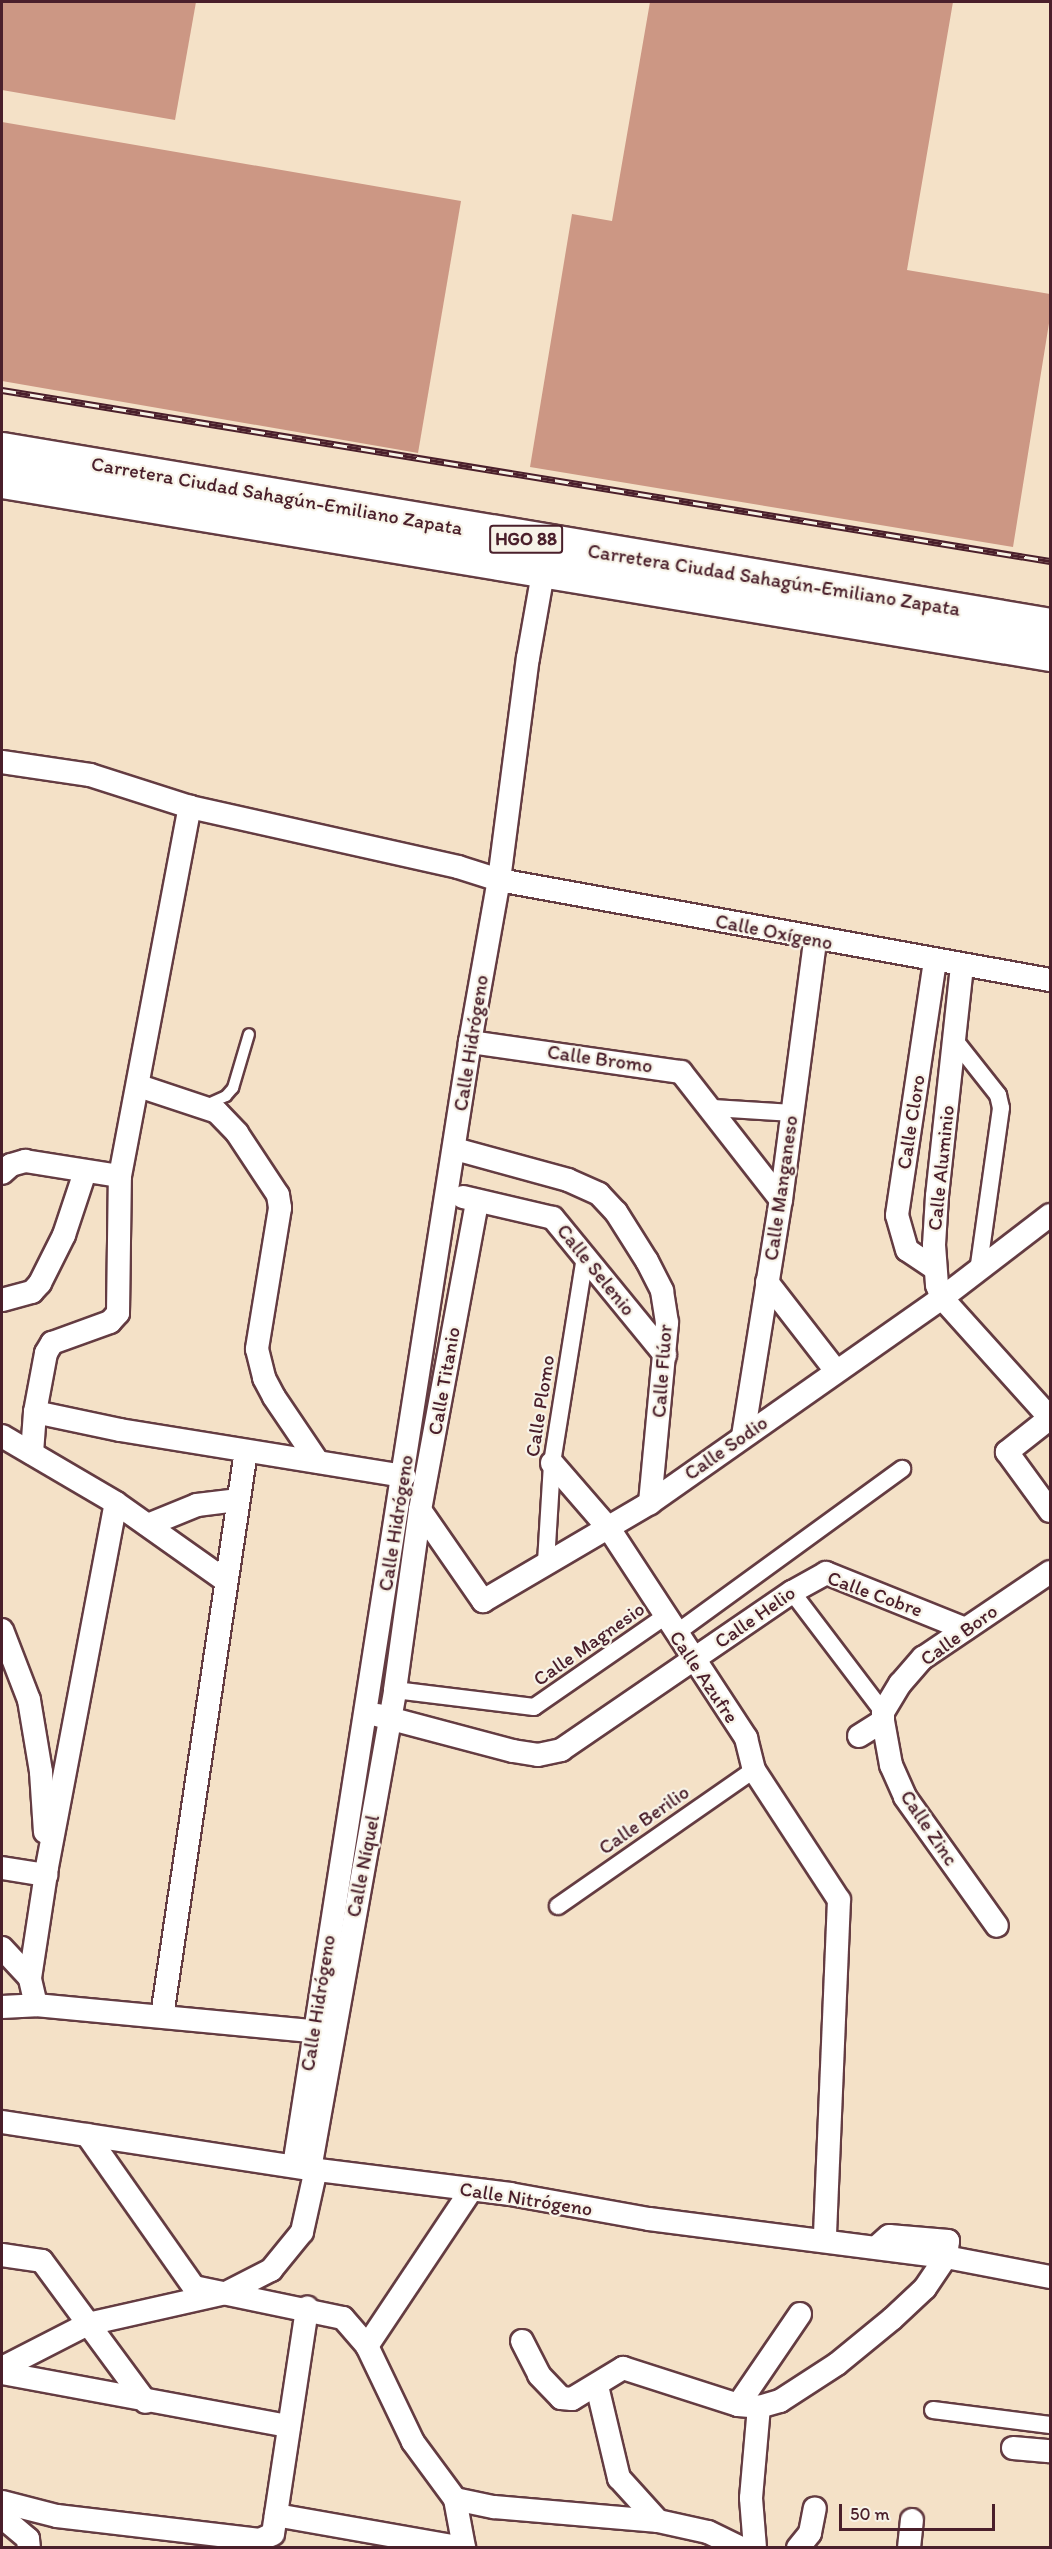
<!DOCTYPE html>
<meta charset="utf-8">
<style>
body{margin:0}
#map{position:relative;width:1052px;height:2549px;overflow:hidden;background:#f4e1c7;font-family:Itim,sans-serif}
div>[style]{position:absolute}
.building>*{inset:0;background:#cc9784}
.roads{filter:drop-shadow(2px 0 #643c42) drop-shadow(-2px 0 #643c42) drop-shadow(0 2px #643c42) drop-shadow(0 -2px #643c42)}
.service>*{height:10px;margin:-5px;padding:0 5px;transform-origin:5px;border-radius:5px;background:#fff}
.pedestrian>*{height:16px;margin:-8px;padding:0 8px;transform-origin:8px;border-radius:8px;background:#fff}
.minor>*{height:22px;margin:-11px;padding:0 11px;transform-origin:11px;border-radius:11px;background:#fff}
.primary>*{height:33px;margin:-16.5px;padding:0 16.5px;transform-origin:16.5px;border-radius:16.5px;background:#fff}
.rail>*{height:7px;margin-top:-3.5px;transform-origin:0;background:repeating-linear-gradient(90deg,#f7f3e8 0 14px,#4a1f2b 0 28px);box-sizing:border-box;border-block:2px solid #4a1f2b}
span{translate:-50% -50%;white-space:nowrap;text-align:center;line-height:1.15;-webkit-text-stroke:4.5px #f7f3e8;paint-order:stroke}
.shield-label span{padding:2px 4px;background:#f7f3e8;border:2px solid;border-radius:4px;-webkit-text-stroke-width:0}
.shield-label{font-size:18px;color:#4a1f2b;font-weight:700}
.street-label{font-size:20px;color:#4a1f2b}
.frame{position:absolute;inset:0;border:3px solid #4a1f2b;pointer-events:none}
.scale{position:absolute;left:839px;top:2504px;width:156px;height:27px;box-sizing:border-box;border:3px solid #4a1f2b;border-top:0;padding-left:8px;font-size:18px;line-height:21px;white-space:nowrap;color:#4a1f2b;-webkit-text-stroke:4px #f7f3e8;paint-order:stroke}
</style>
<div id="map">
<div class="building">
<i style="clip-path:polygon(2px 2px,196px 2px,175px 120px,2px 90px)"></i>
<i style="clip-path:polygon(650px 2px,953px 2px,907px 270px,1050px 294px,1050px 317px,1013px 547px,530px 467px,572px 214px,612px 221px)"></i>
<i style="clip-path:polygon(2px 122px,461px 201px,418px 453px,2px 381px)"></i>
</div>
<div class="roads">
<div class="service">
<i style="left:206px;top:1105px;width:22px;rotate:-24deg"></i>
<i style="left:226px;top:1096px;width:11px;rotate:-49deg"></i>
<i style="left:233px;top:1088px;width:56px;rotate:-73.5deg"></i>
</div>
<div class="pedestrian">
<i style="left:953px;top:1038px;width:73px;rotate:51.7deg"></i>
<i style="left:998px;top:1095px;width:13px;rotate:77deg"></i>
<i style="left:1001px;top:1108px;width:166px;rotate:98deg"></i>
<i style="left:713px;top:1108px;width:80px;rotate:3.6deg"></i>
<i style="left:546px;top:1562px;width:99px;rotate:-86.5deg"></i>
<i style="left:552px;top:1463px;width:208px;rotate:-80.9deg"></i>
<i style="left:792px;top:1592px;width:151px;rotate:52.8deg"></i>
<i style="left:675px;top:1634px;width:281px;rotate:-36deg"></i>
<i style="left:395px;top:1690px;width:140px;rotate:7deg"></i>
<i style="left:534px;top:1707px;width:158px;rotate:-34.7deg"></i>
<i style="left:558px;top:1906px;width:239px;rotate:-34.8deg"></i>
<i style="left:933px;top:2410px;width:118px;rotate:7.3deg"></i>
</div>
<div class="minor">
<i style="left:2px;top:762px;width:89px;rotate:8.4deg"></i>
<i style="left:90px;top:775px;width:105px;rotate:17.7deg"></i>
<i style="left:190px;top:807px;width:275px;rotate:12.6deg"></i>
<i style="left:458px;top:867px;width:43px;rotate:17.6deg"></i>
<i style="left:499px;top:880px;width:560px;rotate:10.29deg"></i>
<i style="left:962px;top:966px;width:231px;rotate:96.2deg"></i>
<i style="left:937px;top:1196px;width:49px;rotate:93.5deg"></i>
<i style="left:934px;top:1245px;width:40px;rotate:85.7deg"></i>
<i style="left:937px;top:1285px;width:14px;rotate:69deg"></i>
<i style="left:942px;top:1298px;width:161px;rotate:48deg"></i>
<i style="left:470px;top:1042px;width:213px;rotate:8.1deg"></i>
<i style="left:681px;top:1072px;width:162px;rotate:52deg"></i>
<i style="left:139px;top:1086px;width:82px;rotate:18.4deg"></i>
<i style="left:217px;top:1112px;width:29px;rotate:46deg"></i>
<i style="left:237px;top:1133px;width:74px;rotate:56.5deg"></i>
<i style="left:278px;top:1195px;width:13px;rotate:81deg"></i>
<i style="left:280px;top:1208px;width:143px;rotate:99.3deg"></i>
<i style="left:257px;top:1349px;width:30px;rotate:76deg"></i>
<i style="left:264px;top:1378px;width:21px;rotate:62deg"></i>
<i style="left:274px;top:1397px;width:78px;rotate:55.9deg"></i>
<i style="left:455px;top:1149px;width:117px;rotate:15.3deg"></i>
<i style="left:568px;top:1180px;width:34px;rotate:24deg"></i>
<i style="left:599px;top:1194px;width:25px;rotate:47deg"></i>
<i style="left:616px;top:1212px;width:58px;rotate:57.7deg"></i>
<i style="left:647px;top:1261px;width:34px;rotate:63deg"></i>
<i style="left:662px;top:1291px;width:32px;rotate:81deg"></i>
<i style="left:667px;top:1323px;width:181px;rotate:95.4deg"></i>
<i style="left:2px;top:1173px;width:12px;rotate:-42deg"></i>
<i style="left:11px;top:1165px;width:15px;rotate:-16deg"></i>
<i style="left:25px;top:1161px;width:96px;rotate:9deg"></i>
<i style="left:463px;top:1197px;width:92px;rotate:13.1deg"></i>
<i style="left:553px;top:1218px;width:177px;rotate:50.7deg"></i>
<i style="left:934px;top:1268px;width:32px;rotate:-146deg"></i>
<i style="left:907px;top:1250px;width:36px;rotate:-106deg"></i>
<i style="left:897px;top:1215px;width:257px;rotate:-81.5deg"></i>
<i style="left:767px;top:1282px;width:113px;rotate:52.2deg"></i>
<i style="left:2px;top:1300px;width:31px;rotate:-15deg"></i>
<i style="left:32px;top:1292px;width:12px;rotate:-48deg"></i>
<i style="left:40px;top:1283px;width:54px;rotate:-63.4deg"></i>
<i style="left:64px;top:1235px;width:66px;rotate:-71.6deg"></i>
<i style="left:35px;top:1412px;width:87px;rotate:12deg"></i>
<i style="left:120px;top:1430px;width:288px;rotate:9.2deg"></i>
<i style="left:1050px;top:1418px;width:55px;rotate:141.7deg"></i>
<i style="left:1007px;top:1452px;width:73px;rotate:53.9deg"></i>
<i style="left:2px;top:1436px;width:132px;rotate:30.4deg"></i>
<i style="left:116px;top:1503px;width:135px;rotate:35.3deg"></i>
<i style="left:743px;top:1436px;width:239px;rotate:-80.9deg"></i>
<i style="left:781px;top:1200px;width:262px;rotate:-82.5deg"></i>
<i style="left:32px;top:1453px;width:41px;rotate:-85.8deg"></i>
<i style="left:35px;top:1412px;width:60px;rotate:-79.4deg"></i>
<i style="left:46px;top:1353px;width:12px;rotate:-59deg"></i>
<i style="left:52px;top:1343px;width:62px;rotate:-19.9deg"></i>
<i style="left:110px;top:1322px;width:12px;rotate:-48deg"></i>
<i style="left:118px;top:1313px;width:137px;rotate:-89.2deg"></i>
<i style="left:120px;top:1176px;width:376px;rotate:-79.3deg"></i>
<i style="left:552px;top:1463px;width:89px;rotate:49.1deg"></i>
<i style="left:610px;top:1530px;width:249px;rotate:56.8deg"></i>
<i style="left:746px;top:1738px;width:33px;rotate:76deg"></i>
<i style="left:754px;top:1770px;width:155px;rotate:56.8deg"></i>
<i style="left:839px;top:1900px;width:341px;rotate:92.4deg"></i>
<i style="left:420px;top:1510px;width:111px;rotate:55.3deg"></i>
<i style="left:483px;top:1601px;width:194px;rotate:-30.4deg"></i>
<i style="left:650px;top:1503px;width:357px;rotate:-35.1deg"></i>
<i style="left:942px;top:1298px;width:136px;rotate:-37.5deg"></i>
<i style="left:148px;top:1525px;width:53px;rotate:-22.2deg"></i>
<i style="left:197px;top:1505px;width:40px;rotate:-7.1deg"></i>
<i style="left:2px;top:1630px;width:75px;rotate:68.9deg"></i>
<i style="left:29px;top:1700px;width:73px;rotate:80.5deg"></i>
<i style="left:41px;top:1772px;width:60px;rotate:86.2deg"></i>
<i style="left:377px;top:1715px;width:141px;rotate:14.8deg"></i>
<i style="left:513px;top:1751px;width:25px;rotate:9deg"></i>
<i style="left:538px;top:1755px;width:24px;rotate:-12deg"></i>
<i style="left:561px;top:1750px;width:280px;rotate:-34.4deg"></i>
<i style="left:792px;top:1592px;width:39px;rotate:-29deg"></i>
<i style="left:826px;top:1573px;width:150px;rotate:21.9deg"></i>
<i style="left:883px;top:1721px;width:45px;rotate:79.7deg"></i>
<i style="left:891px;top:1765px;width:35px;rotate:66deg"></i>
<i style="left:905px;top:1797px;width:158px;rotate:54.5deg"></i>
<i style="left:859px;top:1736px;width:28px;rotate:-32deg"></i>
<i style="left:883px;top:1721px;width:9px;rotate:-90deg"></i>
<i style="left:883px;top:1712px;width:33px;rotate:-59deg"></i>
<i style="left:900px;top:1684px;width:35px;rotate:-49deg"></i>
<i style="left:923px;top:1658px;width:153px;rotate:-34.1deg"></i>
<i style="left:2px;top:1868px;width:45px;rotate:9deg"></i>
<i style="left:2px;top:1948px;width:41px;rotate:47deg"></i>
<i style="left:36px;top:2005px;width:28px;rotate:-103deg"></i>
<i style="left:30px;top:1978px;width:112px;rotate:-81.3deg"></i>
<i style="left:47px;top:1867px;width:370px;rotate:-79.3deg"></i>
<i style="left:2px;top:2007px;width:34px;rotate:-3deg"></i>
<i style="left:36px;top:2005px;width:278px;rotate:5.4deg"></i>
<i style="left:162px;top:2016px;width:571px;rotate:-81.54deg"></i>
<i style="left:2px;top:2122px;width:312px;rotate:8.7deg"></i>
<i style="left:310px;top:2169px;width:202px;rotate:7.1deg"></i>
<i style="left:510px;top:2194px;width:141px;rotate:10.2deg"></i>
<i style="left:649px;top:2219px;width:299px;rotate:7.3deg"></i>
<i style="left:946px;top:2257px;width:106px;rotate:10.9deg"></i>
<i style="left:87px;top:2135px;width:186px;rotate:54.9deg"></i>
<i style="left:194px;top:2287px;width:152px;rotate:11.8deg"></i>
<i style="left:343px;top:2318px;width:37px;rotate:49deg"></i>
<i style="left:367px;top:2346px;width:106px;rotate:64.4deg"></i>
<i style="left:413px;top:2442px;width:71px;rotate:53.6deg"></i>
<i style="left:455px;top:2499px;width:40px;rotate:12deg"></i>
<i style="left:494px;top:2507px;width:165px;rotate:4.9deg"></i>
<i style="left:658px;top:2521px;width:51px;rotate:12.4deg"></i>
<i style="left:708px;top:2532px;width:37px;rotate:26deg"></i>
<i style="left:294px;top:2166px;width:1138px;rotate:-81.1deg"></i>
<i style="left:470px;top:1042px;width:165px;rotate:-79.9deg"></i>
<i style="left:499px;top:880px;width:224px;rotate:-82.6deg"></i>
<i style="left:528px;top:658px;width:104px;rotate:-80deg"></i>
<i style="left:310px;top:2169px;width:486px;rotate:-79.9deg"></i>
<i style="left:395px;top:1690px;width:182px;rotate:-82.1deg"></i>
<i style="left:420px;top:1510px;width:314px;rotate:-79.5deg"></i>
<i style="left:2px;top:2255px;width:40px;rotate:8.5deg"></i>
<i style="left:42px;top:2261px;width:175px;rotate:53.6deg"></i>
<i style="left:522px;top:2341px;width:38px;rotate:63deg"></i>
<i style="left:539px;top:2375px;width:32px;rotate:46deg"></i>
<i style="left:561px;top:2398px;width:11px;rotate:5deg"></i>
<i style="left:572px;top:2399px;width:60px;rotate:-31.3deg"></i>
<i style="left:623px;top:2368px;width:121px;rotate:17.8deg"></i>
<i style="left:738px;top:2405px;width:21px;rotate:5deg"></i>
<i style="left:759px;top:2407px;width:22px;rotate:-16deg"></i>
<i style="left:780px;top:2401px;width:68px;rotate:-33deg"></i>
<i style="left:837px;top:2364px;width:71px;rotate:-39.3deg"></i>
<i style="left:892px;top:2319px;width:45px;rotate:-43.2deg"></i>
<i style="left:925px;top:2288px;width:37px;rotate:-56deg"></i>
<i style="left:946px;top:2257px;width:16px;rotate:-83deg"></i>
<i style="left:948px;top:2241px;width:59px;rotate:-175.2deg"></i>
<i style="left:889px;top:2236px;width:12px;rotate:138deg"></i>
<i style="left:367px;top:2346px;width:187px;rotate:-56.3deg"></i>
<i style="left:2px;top:2368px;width:97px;rotate:-27.1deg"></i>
<i style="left:88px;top:2324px;width:141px;rotate:-12.7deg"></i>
<i style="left:226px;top:2293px;width:51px;rotate:-27.1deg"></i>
<i style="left:271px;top:2270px;width:49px;rotate:-50.8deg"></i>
<i style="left:302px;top:2232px;width:65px;rotate:-77.5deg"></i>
<i style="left:2px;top:2373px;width:292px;rotate:10.5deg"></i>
<i style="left:597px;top:2386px;width:95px;rotate:76.6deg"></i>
<i style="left:619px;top:2478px;width:58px;rotate:47.8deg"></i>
<i style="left:738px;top:2405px;width:110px;rotate:-55.7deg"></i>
<i style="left:1013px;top:2448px;width:37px;rotate:5deg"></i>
<i style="left:455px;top:2499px;width:49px;rotate:79.4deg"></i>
<i style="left:2px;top:2502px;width:57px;rotate:14.3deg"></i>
<i style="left:57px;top:2516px;width:204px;rotate:6.7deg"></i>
<i style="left:260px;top:2540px;width:14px;rotate:-25deg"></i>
<i style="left:273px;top:2534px;width:229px;rotate:-81.4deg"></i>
<i style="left:276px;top:2515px;width:191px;rotate:10deg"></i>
<i style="left:2px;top:2517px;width:34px;rotate:40deg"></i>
<i style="left:28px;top:2539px;width:9px;rotate:84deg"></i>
<i style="left:755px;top:2548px;width:50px;rotate:-94.6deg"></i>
<i style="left:751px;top:2498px;width:91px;rotate:-85deg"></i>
<i style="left:798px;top:2548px;width:19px;rotate:-51deg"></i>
<i style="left:810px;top:2533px;width:25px;rotate:-79deg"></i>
<i style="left:909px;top:2548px;width:28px;rotate:-84deg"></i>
</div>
<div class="primary">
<i style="left:2px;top:449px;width:1063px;rotate:9.53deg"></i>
<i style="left:2px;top:481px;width:1062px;rotate:9.37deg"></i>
</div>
</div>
<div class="rail">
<i style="left:2px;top:390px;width:1062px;rotate:9.27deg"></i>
</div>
<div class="shield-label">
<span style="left:526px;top:539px">HGO 88</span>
</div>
<div class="street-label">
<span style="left:277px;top:496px;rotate:10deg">Carretera Ciudad Sahagún-Emiliano Zapata</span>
<span style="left:774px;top:580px;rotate:9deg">Carretera Ciudad Sahagún-Emiliano Zapata</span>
<span style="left:774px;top:932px;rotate:11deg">Calle Oxígeno</span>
<span style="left:471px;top:1043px;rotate:-81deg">Calle Hidrógeno</span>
<span style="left:600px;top:1059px;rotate:8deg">Calle Bromo</span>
<span style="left:911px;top:1122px;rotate:-81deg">Calle Cloro</span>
<span style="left:941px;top:1168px;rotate:-84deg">Calle Aluminio</span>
<span style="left:781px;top:1188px;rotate:-82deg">Calle Manganeso</span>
<span style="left:596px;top:1270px;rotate:51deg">Calle Selenio</span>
<span style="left:662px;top:1371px;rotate:-86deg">Calle Flúor</span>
<span style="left:444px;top:1381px;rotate:-80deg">Calle Titanio</span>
<span style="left:540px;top:1406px;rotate:-81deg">Calle Plomo</span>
<span style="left:726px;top:1448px;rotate:-35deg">Calle Sodio</span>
<span style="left:396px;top:1523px;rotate:-81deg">Calle Hidrógeno</span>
<span style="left:875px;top:1594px;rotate:20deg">Calle Cobre</span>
<span style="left:755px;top:1617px;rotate:-35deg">Calle Helio</span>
<span style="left:959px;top:1635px;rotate:-36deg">Calle Boro</span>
<span style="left:589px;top:1644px;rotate:-35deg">Calle Magnesio</span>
<span style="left:704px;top:1677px;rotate:56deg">Calle Azufre</span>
<span style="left:644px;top:1820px;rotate:-35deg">Calle Berilio</span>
<span style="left:929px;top:1828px;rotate:56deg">Calle Zinc</span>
<span style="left:363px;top:1866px;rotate:-79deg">Calle Níquel</span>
<span style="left:318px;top:2003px;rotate:-81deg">Calle Hidrógeno</span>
<span style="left:526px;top:2199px;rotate:9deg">Calle Nitrógeno</span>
</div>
<div class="frame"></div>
<div class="scale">50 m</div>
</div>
